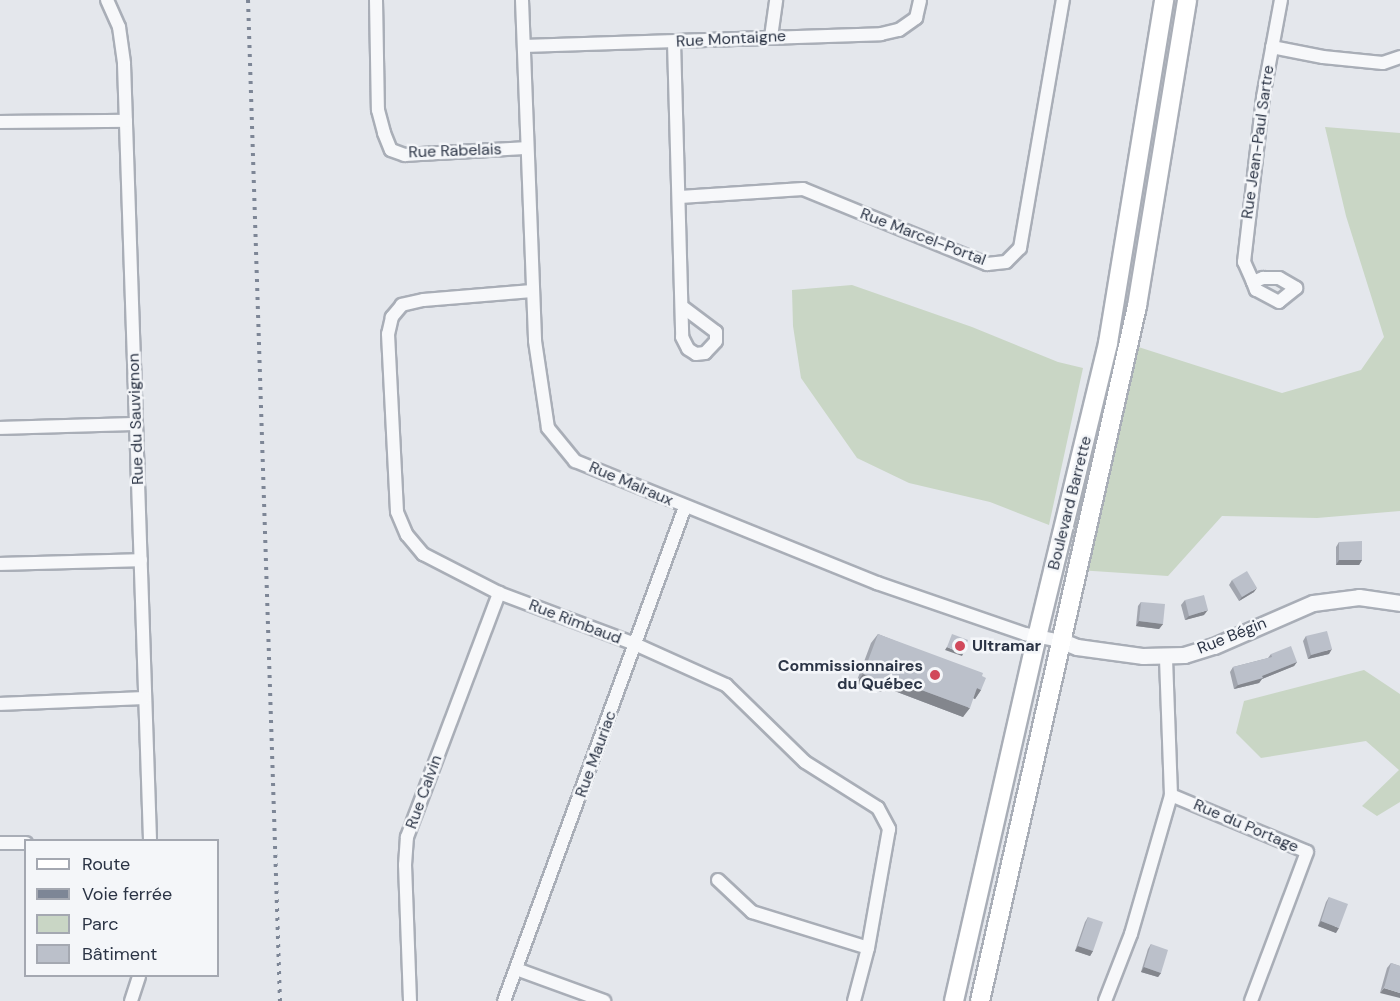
<!DOCTYPE html>
<meta charset="utf-8">
<style>
body{margin:0}
#map{position:relative;width:1400px;height:1001px;overflow:hidden;background:#e4e7ec;font-family:"DM Sans",sans-serif}
div>[style]{position:absolute}
.green>*{inset:0;background:#c9d6c5}
.roads{filter:drop-shadow(2px 0 #a9aeb7) drop-shadow(-2px 0 #a9aeb7) drop-shadow(0 2px #a9aeb7) drop-shadow(0 -2px #a9aeb7)}
.minor>*{height:12px;margin:-6px;padding:0 6px;transform-origin:6px;border-radius:6px;background:#f7f8fa}
.tertiary>*{height:15px;margin:-7.5px;padding:0 7.5px;transform-origin:7.5px;border-radius:7.5px;background:#f7f8fa}
.secondary>*{height:18px;margin:-9px;padding:0 9px;transform-origin:9px;border-radius:9px;background:#fff}
.rail>*{height:4px;margin-top:-2px;transform-origin:0;background:repeating-linear-gradient(90deg,#7d8696 0 3px,transparent 0 9px)}
.wall>*{inset:0;background:#a1a5ae}
.shaded-wall>*{inset:0;background:#83868d}
.building>*{inset:0;background:#bbc0ca}
.dots>*{width:16px;height:16px;translate:-50% -50%;box-sizing:border-box;border:3px solid #f4f6f9;border-radius:50%}
span{translate:-50% -50%;white-space:nowrap;text-align:center;line-height:1.15;-webkit-text-stroke:5px #f4f6f9;paint-order:stroke}
.street-label{font-size:16px;color:#2b3445}
.poi-label{font-size:16px;color:#2b3445;font-weight:700}
.left{translate:0 -50%;text-align:left}
.right{translate:-100% -50%;text-align:right}
.legend{position:absolute;left:24px;top:839px;width:195px;height:138px;box-sizing:border-box;background:#f4f6f9;border:2px solid #a4a8b1;margin:0;padding:8px 10px;list-style:none;font-size:18px;color:#2b3445}
.legend li{display:flex;align-items:center;gap:12px;height:30px}
.legend b{width:30px;border:2px solid #a4a8b1}
</style>
<div id="map">
<div class="green">
<i style="clip-path:polygon(1325px 127px,1400px 133px,1400px 511px,1317px 518px,1222px 516px,1168px 576px,1078px 570px,1129px 344px,1282px 393px,1361px 370px,1384px 337px,1346px 216px)"></i>
<i style="clip-path:polygon(852px 285px,972px 327px,1058px 362px,1083px 368px,1049px 525px,990px 502px,909px 483px,857px 458px,801px 378px,793px 326px,792px 290px)"></i>
<i style="clip-path:polygon(1364px 670px,1400px 694px,1400px 802px,1377px 816px,1362px 806px,1399px 770px,1366px 741px,1261px 758px,1236px 733px,1244px 701px)"></i>
</div>
<div class="roads">
<div class="minor">
<i style="left:107px;top:0;width:30px;rotate:66deg"></i>
<i style="left:119px;top:27px;width:37px;rotate:82deg"></i>
<i style="left:124px;top:64px;width:776px;rotate:88.08deg"></i>
<i style="left:376px;top:0;width:110px;rotate:89deg"></i>
<i style="left:378px;top:110px;width:24px;rotate:75deg"></i>
<i style="left:384px;top:133px;width:18px;rotate:68deg"></i>
<i style="left:391px;top:150px;width:15px;rotate:20deg"></i>
<i style="left:405px;top:155px;width:122px;rotate:-3.3deg"></i>
<i style="left:522px;top:0;width:341px;rotate:87.8deg"></i>
<i style="left:535px;top:341px;width:88px;rotate:81.5deg"></i>
<i style="left:548px;top:428px;width:43px;rotate:50.7deg"></i>
<i style="left:575px;top:461px;width:326px;rotate:22deg"></i>
<i style="left:877px;top:583px;width:157px;rotate:19deg"></i>
<i style="left:1025px;top:634px;width:38px;rotate:11deg"></i>
<i style="left:771px;top:37px;width:37px;rotate:-82deg"></i>
<i style="left:674px;top:42px;width:295px;rotate:88.4deg"></i>
<i style="left:682px;top:337px;width:13px;rotate:63deg"></i>
<i style="left:688px;top:349px;width:9px;rotate:32deg"></i>
<i style="left:696px;top:354px;width:9px;rotate:-6deg"></i>
<i style="left:705px;top:353px;width:16px;rotate:-47deg"></i>
<i style="left:716px;top:341px;width:9px;rotate:-90deg"></i>
<i style="left:716px;top:332px;width:40px;rotate:-143deg"></i>
<i style="left:524px;top:46px;width:357px;rotate:-1.9deg"></i>
<i style="left:881px;top:34px;width:18px;rotate:-13deg"></i>
<i style="left:899px;top:30px;width:21px;rotate:-35deg"></i>
<i style="left:916px;top:18px;width:18px;rotate:-77deg"></i>
<i style="left:1272px;top:47px;width:52px;rotate:11.1deg"></i>
<i style="left:1323px;top:57px;width:60px;rotate:5.7deg"></i>
<i style="left:1383px;top:63px;width:18px;rotate:-19deg"></i>
<i style="left:0;top:122px;width:126px;rotate:-0.5deg"></i>
<i style="left:680px;top:197px;width:123px;rotate:-3.7deg"></i>
<i style="left:803px;top:189px;width:199px;rotate:22.2deg"></i>
<i style="left:987px;top:264px;width:19px;rotate:-6deg"></i>
<i style="left:1006px;top:262px;width:20px;rotate:-45deg"></i>
<i style="left:1020px;top:248px;width:252px;rotate:-80.2deg"></i>
<i style="left:1253px;top:282px;width:11px;rotate:-22deg"></i>
<i style="left:1263px;top:278px;width:16px"></i>
<i style="left:1279px;top:278px;width:20px;rotate:30deg"></i>
<i style="left:1296px;top:288px;width:22px;rotate:141deg"></i>
<i style="left:1279px;top:302px;width:26px;rotate:-152deg"></i>
<i style="left:1256px;top:290px;width:9px;rotate:-111deg"></i>
<i style="left:1253px;top:282px;width:22px;rotate:-114deg"></i>
<i style="left:1244px;top:262px;width:166px;rotate:-83.4deg"></i>
<i style="left:1263px;top:97px;width:99px;rotate:-79.5deg"></i>
<i style="left:532px;top:291px;width:109px;rotate:175.3deg"></i>
<i style="left:423px;top:300px;width:22px;rotate:167deg"></i>
<i style="left:402px;top:305px;width:16px;rotate:130deg"></i>
<i style="left:392px;top:317px;width:17px;rotate:103deg"></i>
<i style="left:388px;top:334px;width:178px;rotate:87.1deg"></i>
<i style="left:397px;top:512px;width:25px;rotate:67deg"></i>
<i style="left:407px;top:535px;width:25px;rotate:50deg"></i>
<i style="left:423px;top:554px;width:85px;rotate:27.2deg"></i>
<i style="left:499px;top:593px;width:147px;rotate:20.6deg"></i>
<i style="left:637px;top:645px;width:98px;rotate:24.2deg"></i>
<i style="left:726px;top:685px;width:110px;rotate:44.3deg"></i>
<i style="left:805px;top:762px;width:86px;rotate:32.2deg"></i>
<i style="left:878px;top:808px;width:24px;rotate:62deg"></i>
<i style="left:889px;top:829px;width:121px;rotate:100deg"></i>
<i style="left:868px;top:948px;width:55px;rotate:104.8deg"></i>
<i style="left:0;top:428px;width:136px;rotate:-1.7deg"></i>
<i style="left:0;top:564px;width:141px;rotate:-1.6deg"></i>
<i style="left:0;top:704px;width:145px;rotate:-2.4deg"></i>
<i style="left:1171px;top:795px;width:147px;rotate:22.7deg"></i>
<i style="left:1307px;top:852px;width:159px;rotate:110.6deg"></i>
<i style="left:0;top:843px;width:26px"></i>
<i style="left:718px;top:880px;width:47px;rotate:43.3deg"></i>
<i style="left:752px;top:912px;width:121px;rotate:17.2deg"></i>
<i style="left:516px;top:969px;width:94px;rotate:20deg"></i>
<i style="left:131px;top:1001px;width:26px;rotate:-72deg"></i>
<i style="left:410px;top:1001px;width:136px;rotate:-92.1deg"></i>
<i style="left:405px;top:865px;width:28px;rotate:-86deg"></i>
<i style="left:407px;top:837px;width:261px;rotate:-69.3deg"></i>
<i style="left:504px;top:1001px;width:526px;rotate:-69.88deg"></i>
<i style="left:1105px;top:1001px;width:72px;rotate:-68.8deg"></i>
<i style="left:1131px;top:934px;width:145px;rotate:-73.9deg"></i>
<i style="left:1171px;top:795px;width:138px;rotate:-92.1deg"></i>
</div>
<div class="tertiary">
<i style="left:1062px;top:641px;width:16px;rotate:22deg"></i>
<i style="left:1077px;top:647px;width:67px;rotate:7.8deg"></i>
<i style="left:1143px;top:656px;width:41px;rotate:-1.4deg"></i>
<i style="left:1184px;top:655px;width:31px;rotate:-17deg"></i>
<i style="left:1214px;top:646px;width:108px;rotate:-23.5deg"></i>
<i style="left:1313px;top:603px;width:46px;rotate:-7.4deg"></i>
<i style="left:1359px;top:597px;width:41px;rotate:8.3deg"></i>
</div>
<div class="secondary">
<i style="left:954px;top:1001px;width:373px;rotate:-77.2deg"></i>
<i style="left:1037px;top:637px;width:302px;rotate:-76.4deg"></i>
<i style="left:1108px;top:343px;width:348px;rotate:-80.7deg"></i>
<i style="left:980px;top:1001px;width:713px;rotate:-77.27deg"></i>
<i style="left:1137px;top:306px;width:310px;rotate:-80.7deg"></i>
</div>
</div>
<div class="rail">
<i style="left:248px;top:0;width:1002px;rotate:88.17deg"></i>
</div>
<div class="wall">
<i style="clip-path:polygon(1339px 542px,1362px 560px,1359px 565px,1336px 565px,1336px 547px)"></i>
<i style="clip-path:polygon(1232px 580px,1254px 592px,1239px 601px,1229px 585px)"></i>
<i style="clip-path:polygon(1185px 600px,1204px 615px,1185px 620px,1181px 605px)"></i>
<i style="clip-path:polygon(1141px 602px,1163px 624px,1159px 629px,1136px 626px,1138px 606px)"></i>
<i style="clip-path:polygon(878px 634px,982px 676px,981px 690px,975px 699px,973px 698px,963px 717px,884px 687px,881px 692px,856px 683px,871px 643px)"></i>
<i style="clip-path:polygon(1306px 636px,1329px 654px,1308px 659px,1303px 641px)"></i>
<i style="clip-path:polygon(1271px 654px,1297px 662px,1294px 666px,1262px 679px,1259px 683px,1234px 689px,1230px 672px,1233px 667px,1268px 658px)"></i>
<i style="clip-path:polygon(1329px 897px,1336px 933px,1318px 926px,1326px 902px)"></i>
<i style="clip-path:polygon(1088px 917px,1093px 951px,1090px 956px,1075px 951px,1085px 922px)"></i>
<i style="clip-path:polygon(1151px 944px,1161px 973px,1158px 977px,1141px 972px,1148px 949px)"></i>
<i style="clip-path:polygon(1391px 963px,1400px 966px,1380px 993px,1387px 968px)"></i>
</div>
<div class="shaded-wall">
<i style="clip-path:polygon(1339px 560px,1362px 560px,1359px 565px,1336px 565px)"></i>
<i style="clip-path:polygon(1257px 588px,1254px 592px,1239px 601px,1242px 597px)"></i>
<i style="clip-path:polygon(1208px 610px,1204px 615px,1185px 620px,1189px 616px)"></i>
<i style="clip-path:polygon(1139px 621px,1163px 624px,1159px 629px,1136px 626px)"></i>
<i style="clip-path:polygon(947px 647px,963px 654px,962px 656px,945px 650px)"></i>
<i style="clip-path:polygon(1332px 649px,1329px 654px,1308px 659px,1311px 655px)"></i>
<i style="clip-path:polygon(1297px 662px,1294px 666px,1262px 679px,1259px 683px,1234px 689px,1238px 685px)"></i>
<i style="clip-path:polygon(863px 674px,889px 678px,970px 708px,963px 717px,884px 687px,881px 692px,856px 683px)"></i>
<i style="clip-path:polygon(977px 688px,981px 690px,975px 699px,971px 697px)"></i>
<i style="clip-path:polygon(1321px 921px,1339px 928px,1336px 933px,1318px 926px)"></i>
<i style="clip-path:polygon(1078px 946px,1093px 951px,1090px 956px,1075px 951px)"></i>
<i style="clip-path:polygon(1144px 967px,1161px 973px,1158px 977px,1141px 972px)"></i>
<i style="clip-path:polygon(1384px 988px,1400px 993px,1400px 998px,1380px 993px)"></i>
</div>
<div class="building">
<i style="clip-path:polygon(1362px 541px,1362px 560px,1339px 560px,1339px 542px)"></i>
<i style="clip-path:polygon(1247px 571px,1257px 588px,1242px 597px,1232px 580px)"></i>
<i style="clip-path:polygon(1204px 595px,1208px 610px,1189px 616px,1185px 600px)"></i>
<i style="clip-path:polygon(1141px 602px,1165px 604px,1163px 624px,1139px 621px)"></i>
<i style="clip-path:polygon(1327px 631px,1332px 649px,1311px 655px,1306px 636px)"></i>
<i style="clip-path:polygon(878px 634px,983px 673px,982px 676px,986px 678px,981px 690px,977px 688px,970px 708px,889px 678px,887px 683px,863px 674px)"></i>
<i style="clip-path:polygon(952px 634px,968px 640px,963px 654px,947px 647px)"></i>
<i style="clip-path:polygon(1291px 646px,1297px 662px,1262px 676px,1263px 678px,1238px 685px,1233px 667px,1272px 657px,1271px 654px)"></i>
<i style="clip-path:polygon(1329px 897px,1348px 904px,1339px 928px,1321px 921px)"></i>
<i style="clip-path:polygon(1088px 917px,1103px 922px,1093px 951px,1078px 946px)"></i>
<i style="clip-path:polygon(1151px 944px,1168px 950px,1161px 973px,1144px 967px)"></i>
<i style="clip-path:polygon(1391px 963px,1400px 966px,1400px 993px,1384px 988px)"></i>
</div>
<div class="dots">
<i style="left:960px;top:646px;background:#d1495b"></i>
<i style="left:935px;top:675px;background:#d1495b"></i>
</div>
<div class="street-label">
<span style="left:731px;top:39px;rotate:-3deg">Rue Montaigne</span>
<span style="left:1258px;top:142px;rotate:-82deg">Rue Jean-Paul Sartre</span>
<span style="left:455px;top:151px;rotate:-2deg">Rue Rabelais</span>
<span style="left:923px;top:237px;rotate:21deg">Rue Marcel-Portal</span>
<span style="left:136px;top:419px;rotate:-92deg">Rue du Sauvignon</span>
<span style="left:631px;top:484px;rotate:23deg">Rue Malraux</span>
<span style="left:1070px;top:503px;rotate:-76deg">Boulevard Barrette</span>
<span style="left:575px;top:622px;rotate:21deg">Rue Rimbaud</span>
<span style="left:1232px;top:636px;rotate:-22deg">Rue Bégin</span>
<span style="left:596px;top:754px;rotate:-70deg">Rue Mauriac</span>
<span style="left:424px;top:792px;rotate:-70deg">Rue Calvin</span>
<span style="left:1246px;top:826px;rotate:23deg">Rue du Portage</span>
</div>
<div class="poi-label">
<span class="left" style="left:972px;top:646px">Ultramar</span>
<span class="right" style="left:923px;top:675px">Commissionnaires<br>du Québec</span>
</div>
<ul class="legend">
<li><b style="height:8px;background:#fff"></b>Route</li>
<li><b style="height:8px;background:#7d8696"></b>Voie ferrée</li>
<li><b style="height:16px;background:#c9d6c5"></b>Parc</li>
<li><b style="height:16px;background:#bbc0ca"></b>Bâtiment</li>
</ul>
</div>
